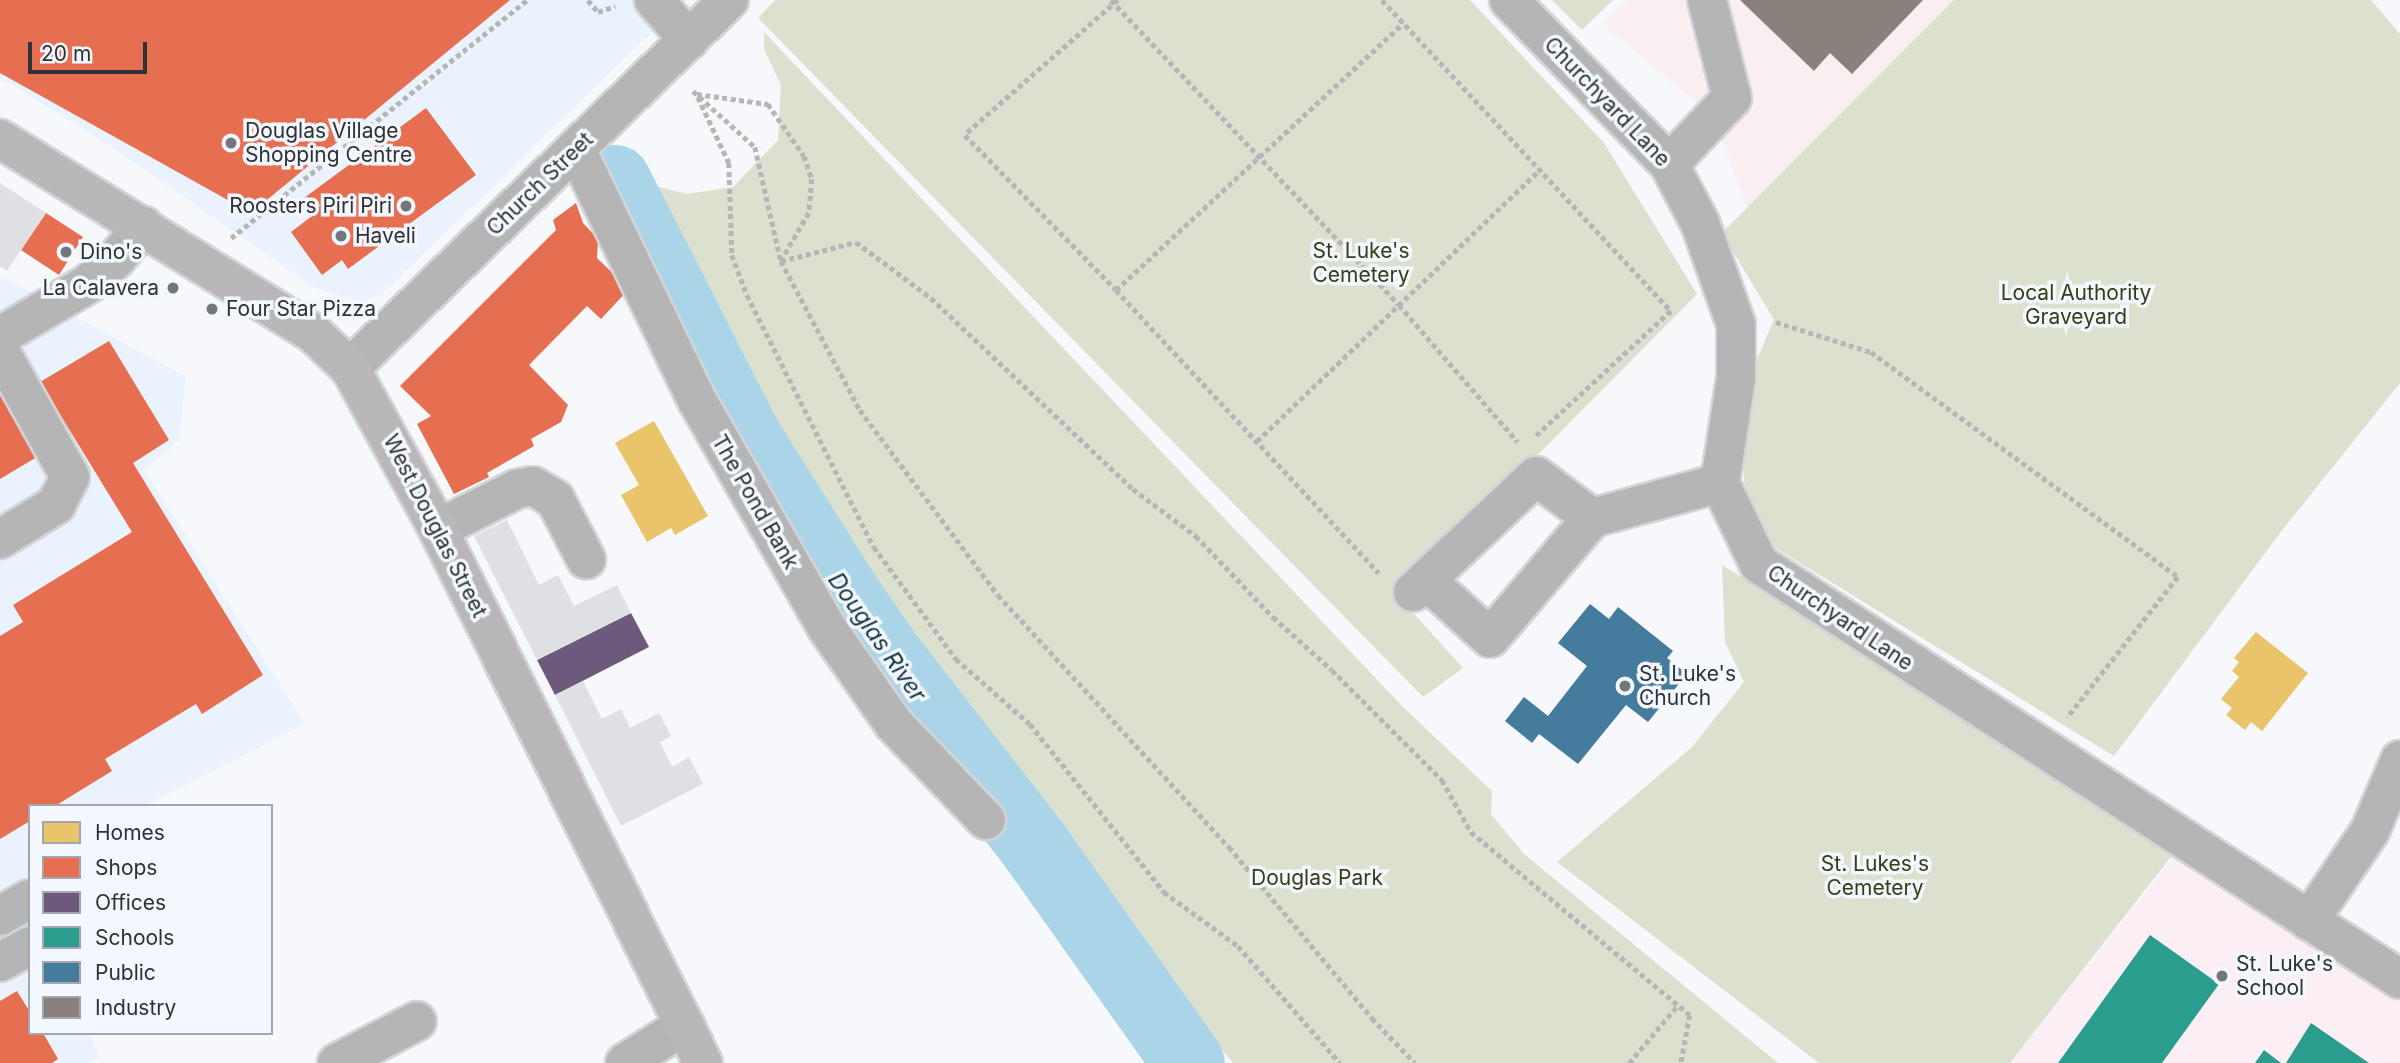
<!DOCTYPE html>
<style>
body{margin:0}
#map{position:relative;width:2400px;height:1063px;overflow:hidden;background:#f6f8fb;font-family:Inter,sans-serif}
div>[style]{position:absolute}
.built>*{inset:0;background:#eaf2fd}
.industrial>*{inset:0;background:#faeff0}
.education>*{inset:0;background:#fbeef4}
.green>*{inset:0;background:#dce0ce}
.homes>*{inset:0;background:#e9c46a}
.shops>*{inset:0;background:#e76f51}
.offices>*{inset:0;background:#6d597a}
.schools>*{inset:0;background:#2a9d8f}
.public>*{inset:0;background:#457b9d}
.industry>*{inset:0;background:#8a817c}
.river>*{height:72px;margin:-36px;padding:0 36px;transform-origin:36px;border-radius:36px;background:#aad4e7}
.building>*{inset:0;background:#dfe0e3}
.path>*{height:4.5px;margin-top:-2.25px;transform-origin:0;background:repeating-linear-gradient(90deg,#b5b6b6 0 5px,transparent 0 8.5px)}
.roads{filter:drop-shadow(2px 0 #d3d4d7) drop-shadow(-2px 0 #d3d4d7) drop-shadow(0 2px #d3d4d7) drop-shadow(0 -2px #d3d4d7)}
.minor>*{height:38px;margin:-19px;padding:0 19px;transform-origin:19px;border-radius:19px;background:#b6b5b5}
.major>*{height:38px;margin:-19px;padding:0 19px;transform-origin:19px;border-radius:19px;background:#b9b7b9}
.dots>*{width:19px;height:19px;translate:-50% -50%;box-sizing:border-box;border:4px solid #f3f8fe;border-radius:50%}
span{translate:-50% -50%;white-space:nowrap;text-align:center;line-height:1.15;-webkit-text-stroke:7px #f3f8fe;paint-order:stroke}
.street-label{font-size:21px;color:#2e3135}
.poi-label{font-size:21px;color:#2e3135}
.left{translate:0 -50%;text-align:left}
.right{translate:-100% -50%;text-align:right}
.park-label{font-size:21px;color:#383c14}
.water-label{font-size:23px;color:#16323e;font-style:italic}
.legend{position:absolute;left:28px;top:804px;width:245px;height:231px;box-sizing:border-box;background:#f3f8fe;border:2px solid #a4a8ae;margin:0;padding:9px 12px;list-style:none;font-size:21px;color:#2e3135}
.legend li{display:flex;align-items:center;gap:14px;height:35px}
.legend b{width:35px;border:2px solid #a4a8ae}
.scale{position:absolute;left:28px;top:42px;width:119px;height:32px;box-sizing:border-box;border:4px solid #2e3135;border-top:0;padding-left:9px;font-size:21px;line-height:24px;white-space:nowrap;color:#2e3135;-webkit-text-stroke:5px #f3f8fe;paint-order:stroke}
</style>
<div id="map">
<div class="built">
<i style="clip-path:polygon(0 0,685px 0,380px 296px,357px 301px,315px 288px,106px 143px,0 78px)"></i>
<i style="clip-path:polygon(0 275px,186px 377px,179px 441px,144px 470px,305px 724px,144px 806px,30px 806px,30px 1033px,88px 1033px,100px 1057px,90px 1063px,0 1063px)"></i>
</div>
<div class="industrial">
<i style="clip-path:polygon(1627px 0,1954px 0,1747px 208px,1714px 118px,1602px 23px)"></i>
</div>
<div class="education">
<i style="clip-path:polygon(2177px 853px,2400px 1001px,2400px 1063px,2011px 1063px)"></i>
</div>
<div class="green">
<i style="clip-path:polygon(775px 0,1470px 0,1604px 143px,1697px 294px,1398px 596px,1463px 668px,1423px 697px,758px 18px)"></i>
<i style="clip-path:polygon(1552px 0,1613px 0,1582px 30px)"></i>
<i style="clip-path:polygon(1954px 0,2371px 0,2400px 34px,2400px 383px,2280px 533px,2114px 756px,1764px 541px,1744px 481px,1744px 389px,1774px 320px,1722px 233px)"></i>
<i style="clip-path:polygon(764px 32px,1403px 707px,1492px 791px,1491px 814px,1524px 854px,1778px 1063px,1233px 1063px,841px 589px,590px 188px,624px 156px,648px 184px,687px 194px,733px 187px,778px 140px,781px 85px,764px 49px)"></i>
<i style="clip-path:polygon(1722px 565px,2177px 849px,2010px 1063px,1819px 1063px,1557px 862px,1692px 747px,1744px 682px,1725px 642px)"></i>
</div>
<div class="homes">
<i style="clip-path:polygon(654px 421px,708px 516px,675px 535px,671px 528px,647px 542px,621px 495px,639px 485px,615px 443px)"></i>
<i style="clip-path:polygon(2256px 632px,2308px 673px,2262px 731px,2251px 722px,2245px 730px,2226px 715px,2232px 708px,2221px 699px,2239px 677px,2232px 671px,2239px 662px,2234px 658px)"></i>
</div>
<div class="shops">
<i style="clip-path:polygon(0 0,510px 0,251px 213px,0 73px)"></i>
<i style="clip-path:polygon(426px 108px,476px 175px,348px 269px,342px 260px,322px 275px,291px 232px,312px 216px,300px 201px)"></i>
<i style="clip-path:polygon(576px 203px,583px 223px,598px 239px,597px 258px,629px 289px,601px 319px,587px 306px,529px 365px,568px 405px,561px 422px,531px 439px,534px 446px,487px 473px,489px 477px,454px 494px,417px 424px,431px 416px,400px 386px,556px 230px,553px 220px)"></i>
<i style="clip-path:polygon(46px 213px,83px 237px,59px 275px,21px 250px)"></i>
<i style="clip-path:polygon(109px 341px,169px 440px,133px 463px,263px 675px,202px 714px,196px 704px,105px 759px,112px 771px,55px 806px,30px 806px,30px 821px,0 839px,0 636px,23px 622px,13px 605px,132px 532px,40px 382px)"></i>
<i style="clip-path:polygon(0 385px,42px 454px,0 479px)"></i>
<i style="clip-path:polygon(17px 991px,30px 1012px,30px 1033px,43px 1033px,58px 1059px,52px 1063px,0 1063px,0 1001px)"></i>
</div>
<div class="offices">
<i style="clip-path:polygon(631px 613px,649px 647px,555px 695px,537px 660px)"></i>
</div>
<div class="schools">
<i style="clip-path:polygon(2150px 935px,2219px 984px,2162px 1063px,2058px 1063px)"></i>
<i style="clip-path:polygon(2311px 1023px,2369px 1063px,2286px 1063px)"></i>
<i style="clip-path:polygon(2264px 1050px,2281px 1063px,2255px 1063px)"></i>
</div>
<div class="public">
<i style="clip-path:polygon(1590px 604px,1609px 619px,1618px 607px,1673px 651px,1667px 658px,1687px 674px,1648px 722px,1626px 705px,1578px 764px,1539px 734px,1532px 743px,1505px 721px,1524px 697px,1548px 716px,1587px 666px,1558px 643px)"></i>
</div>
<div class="industry">
<i style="clip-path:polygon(1740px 0,1923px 0,1852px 74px,1830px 53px,1814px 71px)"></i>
</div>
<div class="river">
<i style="left:615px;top:181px;width:288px;rotate:63deg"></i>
<i style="left:746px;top:438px;width:178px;rotate:57.8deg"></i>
<i style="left:841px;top:589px;width:76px;rotate:55.7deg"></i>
<i style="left:884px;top:652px;width:244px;rotate:52.1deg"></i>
<i style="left:1034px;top:845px;width:267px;rotate:54.6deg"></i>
</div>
<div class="building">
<i style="clip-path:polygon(0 183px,46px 213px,7px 271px,0 266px)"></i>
<i style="clip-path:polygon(507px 520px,539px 585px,558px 575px,574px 606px,617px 585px,631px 613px,537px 660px,474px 536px)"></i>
<i style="clip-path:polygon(583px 681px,602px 719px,621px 709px,630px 728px,659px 713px,671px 736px,660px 742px,672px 767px,689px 757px,703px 784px,621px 826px,555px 695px)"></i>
</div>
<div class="path">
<i style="left:588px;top:0;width:16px;rotate:50deg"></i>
<i style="left:598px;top:12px;width:18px;rotate:-19deg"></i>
<i style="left:1111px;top:0;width:419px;rotate:46.6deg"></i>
<i style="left:1399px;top:305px;width:181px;rotate:49deg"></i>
<i style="left:1118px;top:0;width:204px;rotate:138.6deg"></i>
<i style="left:965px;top:135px;width:216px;rotate:45.7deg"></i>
<i style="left:1116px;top:290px;width:386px;rotate:47.1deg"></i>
<i style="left:1382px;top:0;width:425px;rotate:47.1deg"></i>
<i style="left:1671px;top:311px;width:185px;rotate:137.2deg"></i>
<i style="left:693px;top:91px;width:84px;rotate:42.1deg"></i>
<i style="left:755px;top:147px;width:117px;rotate:77.2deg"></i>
<i style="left:781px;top:261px;width:77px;rotate:-14.2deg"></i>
<i style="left:856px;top:242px;width:94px;rotate:36.7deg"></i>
<i style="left:931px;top:298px;width:278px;rotate:43.4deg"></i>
<i style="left:1133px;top:489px;width:79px;rotate:36.7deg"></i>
<i style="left:1196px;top:536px;width:112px;rotate:46.5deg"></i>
<i style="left:1273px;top:617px;width:79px;rotate:41.9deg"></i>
<i style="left:1332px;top:670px;width:156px;rotate:45deg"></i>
<i style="left:1442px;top:780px;width:60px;rotate:60.9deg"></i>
<i style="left:1471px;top:832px;width:285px;rotate:39.9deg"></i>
<i style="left:1690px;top:1015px;width:49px;rotate:100.6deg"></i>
<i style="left:697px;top:94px;width:72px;rotate:8deg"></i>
<i style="left:768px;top:104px;width:63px;rotate:55.3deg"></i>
<i style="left:804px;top:156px;width:24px;rotate:71deg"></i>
<i style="left:812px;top:179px;width:34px;rotate:95deg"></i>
<i style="left:809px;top:213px;width:56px;rotate:120.3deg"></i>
<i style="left:781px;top:261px;width:169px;rotate:62.1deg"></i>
<i style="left:860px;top:410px;width:231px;rotate:53.3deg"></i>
<i style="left:998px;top:595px;width:342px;rotate:47.5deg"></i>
<i style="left:1229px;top:847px;width:223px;rotate:50.1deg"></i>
<i style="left:1372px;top:1018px;width:62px;rotate:46.3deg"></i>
<i style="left:698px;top:97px;width:73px;rotate:64.8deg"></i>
<i style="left:729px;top:163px;width:92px;rotate:88.1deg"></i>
<i style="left:732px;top:255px;width:43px;rotate:69.4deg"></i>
<i style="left:747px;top:295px;width:282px;rotate:63.3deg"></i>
<i style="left:874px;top:547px;width:139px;rotate:53.8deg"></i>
<i style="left:956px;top:659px;width:98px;rotate:41.3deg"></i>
<i style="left:1030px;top:724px;width:215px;rotate:51.4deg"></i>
<i style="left:1164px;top:892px;width:92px;rotate:36.1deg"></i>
<i style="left:1238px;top:946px;width:155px;rotate:48.9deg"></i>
<i style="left:231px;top:238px;width:380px;rotate:-38.8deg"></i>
<i style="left:1116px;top:290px;width:392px;rotate:-42.9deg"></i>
<i style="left:1776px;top:322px;width:100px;rotate:17.5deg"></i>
<i style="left:1871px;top:352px;width:381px;rotate:36.2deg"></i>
<i style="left:2178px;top:577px;width:179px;rotate:128.2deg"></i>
<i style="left:1257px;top:441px;width:393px;rotate:-43.8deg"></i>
<i style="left:1629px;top:1063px;width:76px;rotate:-49.8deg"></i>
</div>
<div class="roads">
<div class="minor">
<i style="left:654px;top:0;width:53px;rotate:48.8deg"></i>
<i style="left:1509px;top:0;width:229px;rotate:45.7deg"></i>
<i style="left:1669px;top:164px;width:67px;rotate:62.3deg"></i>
<i style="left:1700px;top:223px;width:107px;rotate:70.4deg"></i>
<i style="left:1736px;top:324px;width:54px;rotate:90deg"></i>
<i style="left:1736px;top:378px;width:106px;rotate:98.7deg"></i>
<i style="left:1720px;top:483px;width:90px;rotate:64.3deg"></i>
<i style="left:1759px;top:564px;width:764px;rotate:32.92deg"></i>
<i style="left:576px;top:149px;width:279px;rotate:64.3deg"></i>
<i style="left:697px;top:400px;width:262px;rotate:60.3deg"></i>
<i style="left:827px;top:628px;width:117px;rotate:55.1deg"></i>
<i style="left:894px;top:724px;width:133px;rotate:46.2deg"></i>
<i style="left:1669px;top:164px;width:91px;rotate:-46.3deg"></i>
<i style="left:1732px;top:98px;width:101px;rotate:-104.3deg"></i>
<i style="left:0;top:336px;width:102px;rotate:-30.6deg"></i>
<i style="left:88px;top:284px;width:38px;rotate:-42deg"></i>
<i style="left:116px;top:259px;width:43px;rotate:-50.7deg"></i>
<i style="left:0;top:351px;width:144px;rotate:60.9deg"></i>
<i style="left:70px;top:477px;width:31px;rotate:117deg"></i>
<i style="left:56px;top:505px;width:66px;rotate:148.7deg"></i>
<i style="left:350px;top:368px;width:528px;rotate:-44.16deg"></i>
<i style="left:438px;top:529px;width:89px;rotate:-26.9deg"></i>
<i style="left:517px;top:489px;width:16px;rotate:-11deg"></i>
<i style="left:533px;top:486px;width:26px;rotate:31deg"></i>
<i style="left:555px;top:499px;width:68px;rotate:62.7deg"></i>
<i style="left:1426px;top:580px;width:86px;rotate:42.2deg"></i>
<i style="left:1490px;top:638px;width:157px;rotate:-49.6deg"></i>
<i style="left:1413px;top:592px;width:169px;rotate:-43.3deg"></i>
<i style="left:1536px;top:476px;width:70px;rotate:36.9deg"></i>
<i style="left:1592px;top:518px;width:133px;rotate:-15.3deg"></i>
<i style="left:0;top:916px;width:34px;rotate:-30deg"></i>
<i style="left:2309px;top:921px;width:109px;rotate:-55.9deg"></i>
<i style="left:2370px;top:831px;width:77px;rotate:-67.1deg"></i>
<i style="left:0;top:962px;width:34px;rotate:-28deg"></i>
<i style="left:337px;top:1063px;width:90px;rotate:-27.7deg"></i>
<i style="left:625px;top:1063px;width:71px;rotate:-32.3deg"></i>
</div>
<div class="major">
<i style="left:0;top:139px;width:370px;rotate:31.8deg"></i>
<i style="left:314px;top:334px;width:50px;rotate:43.4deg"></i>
<i style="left:350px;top:368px;width:183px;rotate:61.3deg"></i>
<i style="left:438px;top:529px;width:596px;rotate:63.61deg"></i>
</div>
</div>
<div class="dots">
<i style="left:231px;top:143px;background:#74777a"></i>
<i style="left:406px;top:206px;background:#74777a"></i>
<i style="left:341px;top:236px;background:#74777a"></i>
<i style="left:66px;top:252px;background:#74777a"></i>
<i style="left:173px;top:288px;background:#74777a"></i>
<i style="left:212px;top:309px;background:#74777a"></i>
<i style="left:1625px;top:686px;background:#74777a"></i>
<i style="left:2222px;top:976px;background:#74777a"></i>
</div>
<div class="street-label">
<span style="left:1607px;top:102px;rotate:46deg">Churchyard Lane</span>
<span style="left:540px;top:184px;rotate:-44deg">Church Street</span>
<span style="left:755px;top:502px;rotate:60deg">The Pond Bank</span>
<span style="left:435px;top:526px;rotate:63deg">West Douglas Street</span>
<span style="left:1840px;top:618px;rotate:34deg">Churchyard Lane</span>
</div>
<div class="poi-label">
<span class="left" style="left:245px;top:143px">Douglas Village<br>Shopping Centre</span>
<span class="right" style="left:392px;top:206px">Roosters Piri Piri</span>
<span class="left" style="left:355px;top:236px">Haveli</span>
<span class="left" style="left:80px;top:252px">Dino's</span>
<span class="right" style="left:159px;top:288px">La Calavera</span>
<span class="left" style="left:226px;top:309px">Four Star Pizza</span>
<span class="left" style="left:1639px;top:686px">St. Luke's<br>Church</span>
<span class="left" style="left:2236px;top:976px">St. Luke's<br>School</span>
</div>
<div class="park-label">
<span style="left:1361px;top:263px">St. Luke's<br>Cemetery</span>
<span style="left:2076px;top:305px">Local Authority<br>Graveyard</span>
<span style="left:1875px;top:876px">St. Lukes's<br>Cemetery</span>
<span style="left:1317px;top:878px">Douglas Park</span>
</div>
<div class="water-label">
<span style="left:877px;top:637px;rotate:55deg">Douglas River</span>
</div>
<ul class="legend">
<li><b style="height:19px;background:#e9c46a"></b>Homes</li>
<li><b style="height:19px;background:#e76f51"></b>Shops</li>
<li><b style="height:19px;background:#6d597a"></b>Offices</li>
<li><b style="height:19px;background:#2a9d8f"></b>Schools</li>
<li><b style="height:19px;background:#457b9d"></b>Public</li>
<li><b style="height:19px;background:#8a817c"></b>Industry</li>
</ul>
<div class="scale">20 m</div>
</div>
